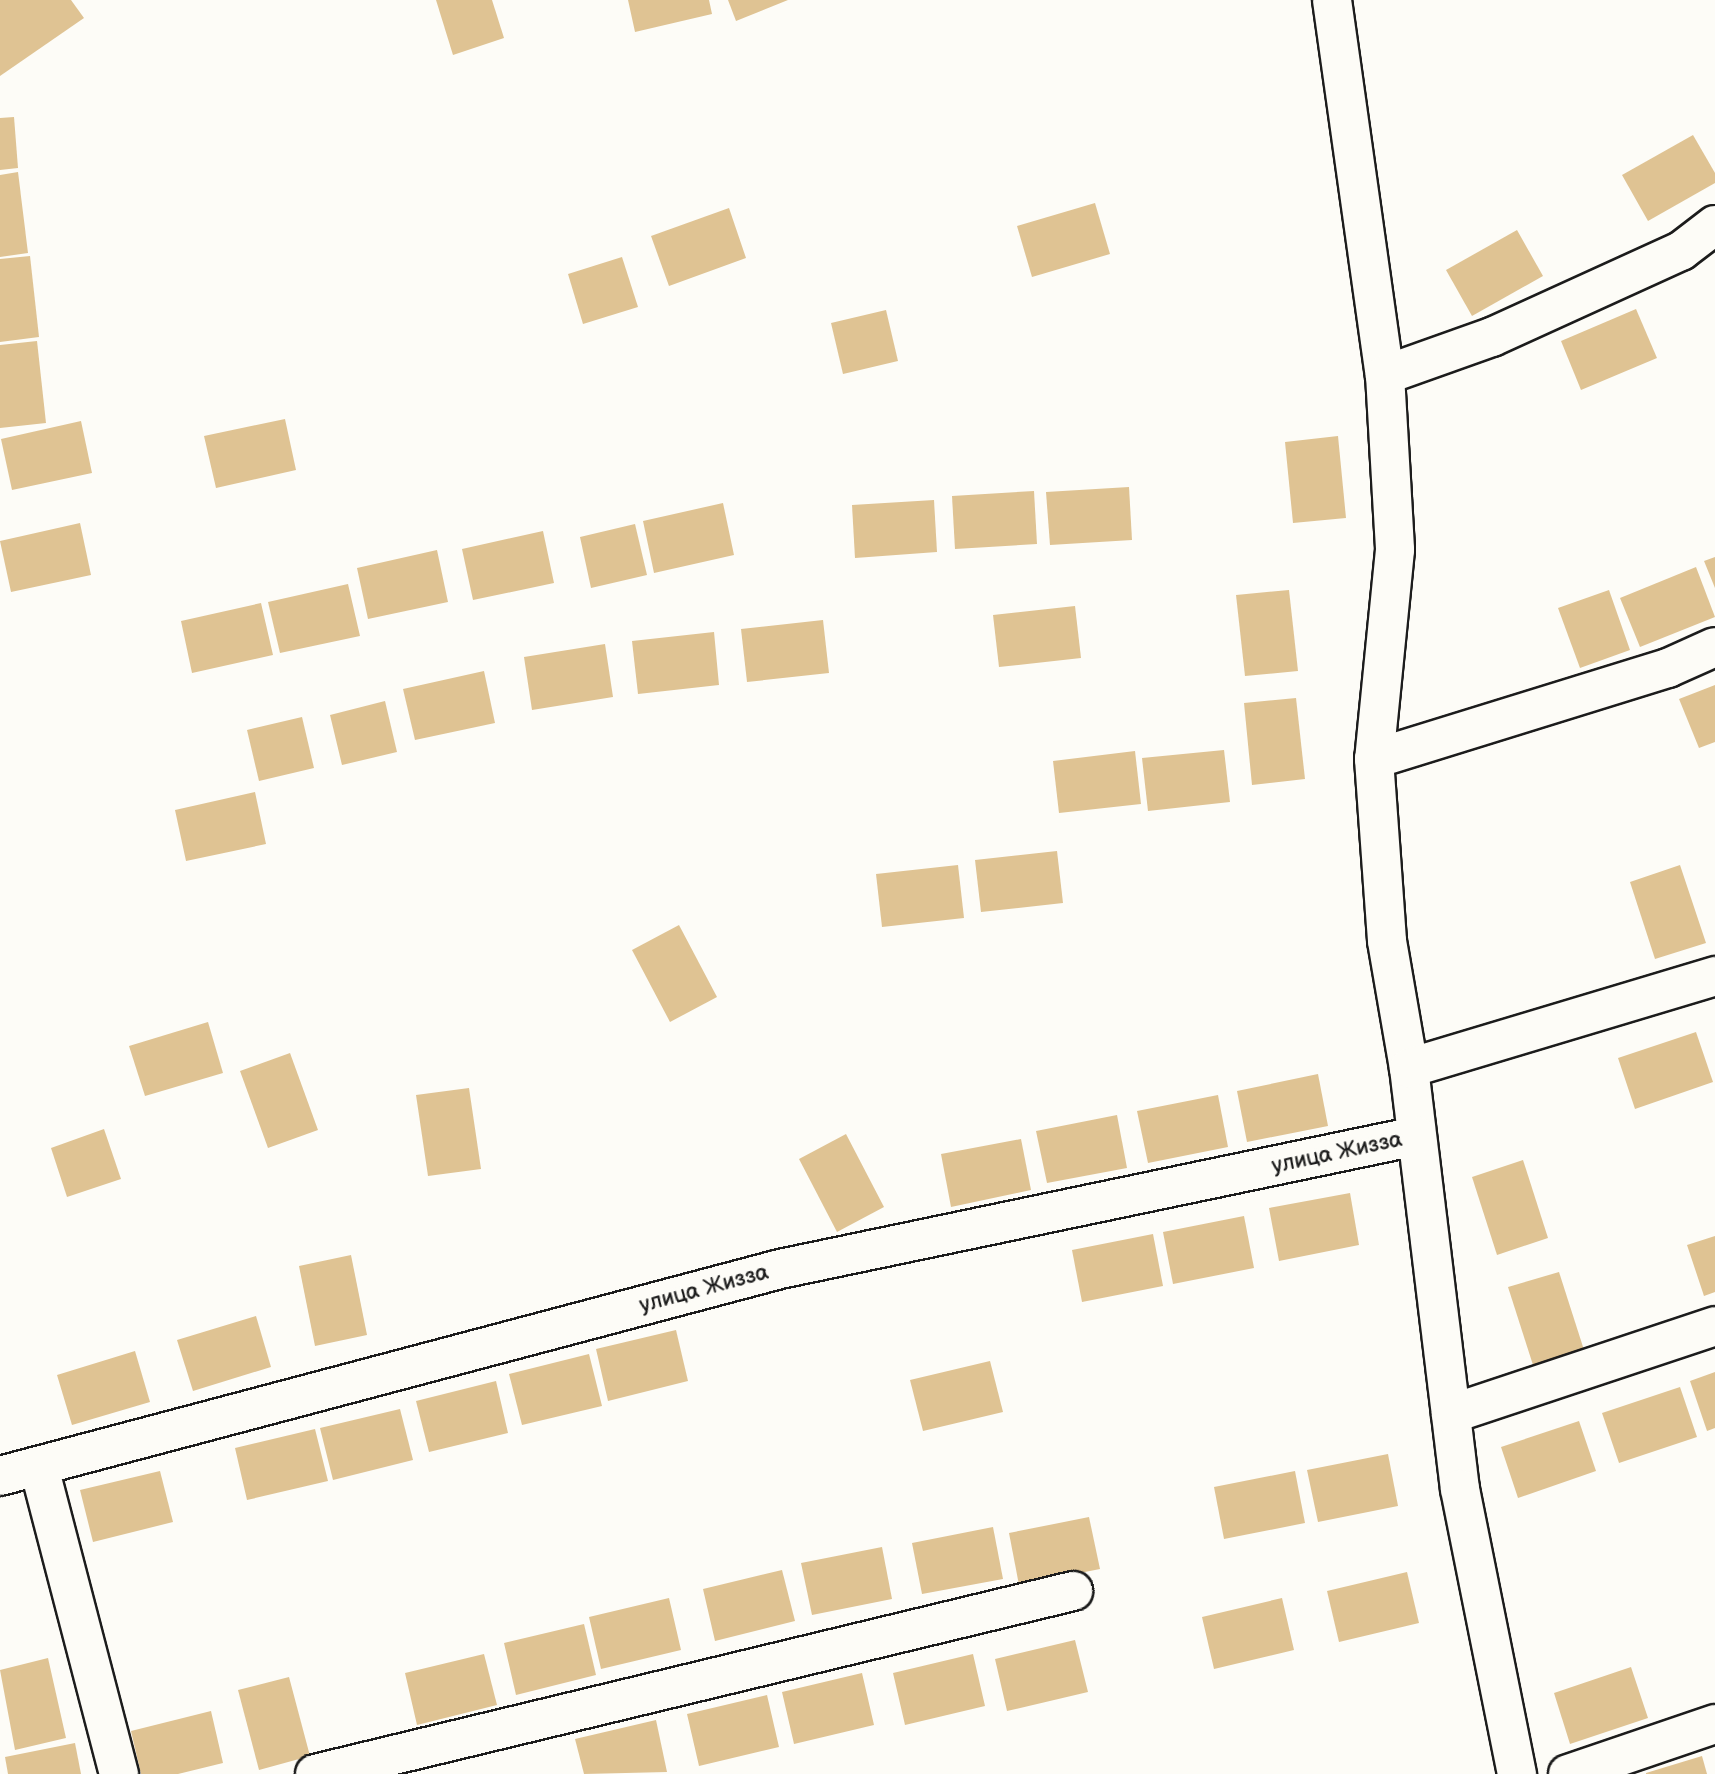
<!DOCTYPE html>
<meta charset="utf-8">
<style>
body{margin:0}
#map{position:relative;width:1715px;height:1774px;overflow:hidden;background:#fdfcf7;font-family:"Balsamiq Sans",sans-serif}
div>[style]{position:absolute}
.building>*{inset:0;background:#dfc393}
.roads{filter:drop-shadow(2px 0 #1c1c1c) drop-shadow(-2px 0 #1c1c1c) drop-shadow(0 2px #1c1c1c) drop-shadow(0 -2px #1c1c1c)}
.minor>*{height:38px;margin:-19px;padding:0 19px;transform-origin:19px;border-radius:19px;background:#fdfcf7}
span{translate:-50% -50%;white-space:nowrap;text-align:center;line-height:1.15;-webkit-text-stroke:6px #fdfcf7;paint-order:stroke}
.street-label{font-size:22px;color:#1c1c1c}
</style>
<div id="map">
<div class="building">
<i style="clip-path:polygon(0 0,71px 0,84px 18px,0 76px)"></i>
<i style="clip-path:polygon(436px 0,492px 0,504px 38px,453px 55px)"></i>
<i style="clip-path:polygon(628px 0,709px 0,712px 14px,635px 32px)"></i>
<i style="clip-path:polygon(728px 0,788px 0,736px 21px)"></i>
<i style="clip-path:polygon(14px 117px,18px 168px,0 170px,0 118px)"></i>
<i style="clip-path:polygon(1693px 135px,1715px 173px,1715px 183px,1648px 221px,1622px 175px)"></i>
<i style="clip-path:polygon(18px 172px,28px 253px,0 257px,0 175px)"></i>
<i style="clip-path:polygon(1095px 203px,1110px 254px,1032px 277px,1017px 226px)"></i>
<i style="clip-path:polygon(729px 208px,746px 258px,669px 286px,651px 236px)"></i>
<i style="clip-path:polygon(1517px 230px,1543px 276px,1472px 316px,1446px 270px)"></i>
<i style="clip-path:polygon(30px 256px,39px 337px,0 342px,0 259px)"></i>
<i style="clip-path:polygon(622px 257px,638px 307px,583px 324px,568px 274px)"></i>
<i style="clip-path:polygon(1636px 309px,1657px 358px,1581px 390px,1561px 341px)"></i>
<i style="clip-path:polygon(886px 310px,898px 361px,843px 374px,831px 323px)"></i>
<i style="clip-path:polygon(37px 341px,46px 423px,0 428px,0 345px)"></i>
<i style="clip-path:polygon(285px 419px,296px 470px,216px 488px,204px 436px)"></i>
<i style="clip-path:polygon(81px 421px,92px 473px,12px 490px,1px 439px)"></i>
<i style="clip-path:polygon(1338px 436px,1346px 518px,1293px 523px,1285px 442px)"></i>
<i style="clip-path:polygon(1129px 487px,1132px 540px,1050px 545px,1046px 492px)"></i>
<i style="clip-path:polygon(1034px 491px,1037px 544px,955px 549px,952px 496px)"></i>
<i style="clip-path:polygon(934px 500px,937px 552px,855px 558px,852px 505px)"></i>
<i style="clip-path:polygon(723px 503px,734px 555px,654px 573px,643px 521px)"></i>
<i style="clip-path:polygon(80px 523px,91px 575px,11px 592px,0 541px)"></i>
<i style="clip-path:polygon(635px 524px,647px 575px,591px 588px,580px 537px)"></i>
<i style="clip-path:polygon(543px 531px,554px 583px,473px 600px,462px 549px)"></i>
<i style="clip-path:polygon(437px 550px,448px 602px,368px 619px,357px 568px)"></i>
<i style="clip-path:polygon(1715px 557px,1715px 588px,1704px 561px)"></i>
<i style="clip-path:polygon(1696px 567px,1715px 617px,1640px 647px,1620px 598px)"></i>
<i style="clip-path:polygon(348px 584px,360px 636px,280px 653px,268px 602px)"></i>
<i style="clip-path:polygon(1289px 590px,1298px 671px,1245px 676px,1236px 595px)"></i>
<i style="clip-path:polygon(1609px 590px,1630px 650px,1580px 668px,1558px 608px)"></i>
<i style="clip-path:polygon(261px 603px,273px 655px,192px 673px,181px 621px)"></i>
<i style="clip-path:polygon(1075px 606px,1081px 658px,999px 667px,993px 615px)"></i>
<i style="clip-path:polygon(823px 620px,829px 673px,747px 682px,741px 629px)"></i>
<i style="clip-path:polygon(714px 632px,719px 685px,638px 694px,632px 641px)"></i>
<i style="clip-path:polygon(605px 644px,613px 697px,532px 710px,524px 657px)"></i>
<i style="clip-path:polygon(484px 671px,495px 723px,415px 740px,403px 689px)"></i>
<i style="clip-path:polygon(1715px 685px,1715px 742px,1699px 748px,1679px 699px)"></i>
<i style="clip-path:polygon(1296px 698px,1305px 779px,1252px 785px,1244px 703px)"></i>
<i style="clip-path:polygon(385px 701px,397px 752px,342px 765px,330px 715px)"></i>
<i style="clip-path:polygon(302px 717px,314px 768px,259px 781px,247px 730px)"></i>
<i style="clip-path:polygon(1224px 750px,1230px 802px,1148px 811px,1142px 758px)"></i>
<i style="clip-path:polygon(1135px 751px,1141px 804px,1059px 813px,1053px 761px)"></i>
<i style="clip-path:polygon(255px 792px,266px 844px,186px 861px,175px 810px)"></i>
<i style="clip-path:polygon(1057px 851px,1063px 903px,981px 912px,975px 860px)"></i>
<i style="clip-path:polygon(958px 865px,964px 918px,882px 927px,876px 874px)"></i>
<i style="clip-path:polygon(1680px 865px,1706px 943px,1655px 959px,1630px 882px)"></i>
<i style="clip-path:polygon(679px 925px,717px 997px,670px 1022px,632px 950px)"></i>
<i style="clip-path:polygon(208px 1022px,223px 1073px,145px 1096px,129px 1046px)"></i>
<i style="clip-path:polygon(1696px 1032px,1713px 1082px,1635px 1109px,1618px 1058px)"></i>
<i style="clip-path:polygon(290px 1053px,318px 1130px,268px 1148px,240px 1071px)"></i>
<i style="clip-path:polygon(1318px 1074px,1328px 1126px,1247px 1142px,1237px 1091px)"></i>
<i style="clip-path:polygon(469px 1088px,481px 1169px,428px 1176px,416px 1095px)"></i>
<i style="clip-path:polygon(1218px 1095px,1228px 1147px,1148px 1163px,1137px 1111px)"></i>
<i style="clip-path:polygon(1117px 1115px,1127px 1168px,1047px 1183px,1036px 1131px)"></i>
<i style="clip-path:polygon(104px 1129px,121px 1179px,67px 1197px,51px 1148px)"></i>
<i style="clip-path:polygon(846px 1134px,884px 1207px,837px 1232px,799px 1159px)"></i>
<i style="clip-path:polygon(1021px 1139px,1031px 1190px,951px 1207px,941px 1154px)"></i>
<i style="clip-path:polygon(1523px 1160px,1548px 1238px,1497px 1255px,1472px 1177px)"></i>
<i style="clip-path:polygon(1350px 1193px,1359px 1245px,1279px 1261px,1269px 1208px)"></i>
<i style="clip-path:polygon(1244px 1216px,1254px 1268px,1173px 1284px,1163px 1232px)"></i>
<i style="clip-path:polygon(1153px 1234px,1163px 1286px,1082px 1302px,1072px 1250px)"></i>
<i style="clip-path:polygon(1715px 1236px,1715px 1292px,1704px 1296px,1687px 1245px)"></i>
<i style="clip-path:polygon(351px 1255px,367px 1335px,315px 1346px,299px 1266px)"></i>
<i style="clip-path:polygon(1559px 1272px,1584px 1350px,1533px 1365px,1508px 1287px)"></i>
<i style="clip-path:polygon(256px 1316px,271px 1367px,193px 1391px,177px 1340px)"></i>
<i style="clip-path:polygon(676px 1330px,688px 1381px,608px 1401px,596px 1349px)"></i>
<i style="clip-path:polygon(135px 1351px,150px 1402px,72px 1425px,57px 1375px)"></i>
<i style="clip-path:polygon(589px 1354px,602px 1406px,522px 1425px,509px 1374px)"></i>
<i style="clip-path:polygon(990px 1361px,1003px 1412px,923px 1431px,910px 1380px)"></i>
<i style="clip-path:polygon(1715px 1372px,1715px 1428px,1707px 1431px,1690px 1381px)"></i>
<i style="clip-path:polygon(496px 1381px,508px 1433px,429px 1452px,416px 1401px)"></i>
<i style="clip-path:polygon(1680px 1387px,1697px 1437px,1619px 1463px,1602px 1413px)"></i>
<i style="clip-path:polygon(400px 1409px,413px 1460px,333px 1480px,320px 1428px)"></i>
<i style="clip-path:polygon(1579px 1421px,1596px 1471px,1518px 1498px,1501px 1447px)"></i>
<i style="clip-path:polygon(315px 1429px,328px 1481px,247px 1500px,235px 1448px)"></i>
<i style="clip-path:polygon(1388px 1454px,1398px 1506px,1318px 1522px,1307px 1470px)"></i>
<i style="clip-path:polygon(160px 1471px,173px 1522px,93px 1542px,80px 1490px)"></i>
<i style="clip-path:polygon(1295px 1471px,1305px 1523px,1224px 1539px,1214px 1487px)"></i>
<i style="clip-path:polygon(1089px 1517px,1100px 1569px,1019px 1585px,1009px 1533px)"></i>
<i style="clip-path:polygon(993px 1527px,1003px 1579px,922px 1594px,912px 1543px)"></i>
<i style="clip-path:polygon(882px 1547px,892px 1599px,812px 1615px,801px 1563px)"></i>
<i style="clip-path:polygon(782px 1570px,795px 1621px,715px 1641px,703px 1589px)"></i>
<i style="clip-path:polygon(1407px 1572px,1419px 1623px,1339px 1642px,1327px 1591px)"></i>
<i style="clip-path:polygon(669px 1598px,681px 1650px,601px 1669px,589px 1617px)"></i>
<i style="clip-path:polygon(1282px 1598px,1294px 1650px,1214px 1669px,1202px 1617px)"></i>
<i style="clip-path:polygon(584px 1624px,596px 1675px,516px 1695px,504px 1643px)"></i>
<i style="clip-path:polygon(1075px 1640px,1088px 1692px,1007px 1711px,995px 1659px)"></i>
<i style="clip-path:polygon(484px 1654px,497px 1705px,417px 1725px,405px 1673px)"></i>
<i style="clip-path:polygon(973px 1654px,985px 1706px,905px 1725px,893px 1673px)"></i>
<i style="clip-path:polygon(48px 1658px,66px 1738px,15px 1750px,0 1670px)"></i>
<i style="clip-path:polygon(1631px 1667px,1648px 1718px,1570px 1744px,1554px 1693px)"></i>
<i style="clip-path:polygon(862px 1673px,874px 1725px,794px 1744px,782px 1692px)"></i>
<i style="clip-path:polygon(289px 1677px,310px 1756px,259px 1770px,238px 1690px)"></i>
<i style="clip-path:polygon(767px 1695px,779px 1747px,699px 1766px,687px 1714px)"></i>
<i style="clip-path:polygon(211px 1711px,223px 1763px,178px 1774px,141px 1774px,131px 1731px)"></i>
<i style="clip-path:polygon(656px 1720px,667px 1772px,584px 1774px,575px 1739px)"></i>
<i style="clip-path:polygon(75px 1743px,81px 1774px,8px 1774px,5px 1757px)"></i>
<i style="clip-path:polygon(1702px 1756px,1707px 1774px,1646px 1774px,1646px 1773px)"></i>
</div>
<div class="roads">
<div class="minor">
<i style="left:1332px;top:0;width:379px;rotate:82deg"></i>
<i style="left:1385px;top:375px;width:175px;rotate:86.7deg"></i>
<i style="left:1395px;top:550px;width:210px;rotate:95.7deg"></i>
<i style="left:1374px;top:759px;width:182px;rotate:85.9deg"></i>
<i style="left:1387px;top:941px;width:129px;rotate:80.2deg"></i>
<i style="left:1409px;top:1068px;width:424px;rotate:83.1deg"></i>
<i style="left:1460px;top:1489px;width:291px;rotate:78.7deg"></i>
<i style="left:1385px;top:375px;width:114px;rotate:-19.6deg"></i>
<i style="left:1492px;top:337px;width:208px;rotate:-24.5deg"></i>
<i style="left:1681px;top:251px;width:43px;rotate:-37.4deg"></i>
<i style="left:1374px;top:759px;width:308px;rotate:-17.2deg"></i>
<i style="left:1668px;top:668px;width:51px;rotate:-24.1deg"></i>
<i style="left:1409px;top:1068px;width:320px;rotate:-16.7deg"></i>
<i style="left:1451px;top:1414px;width:278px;rotate:-18.4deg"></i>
<i style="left:39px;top:1467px;width:317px;rotate:75.4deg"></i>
<i style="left:0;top:1476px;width:807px;rotate:-14.86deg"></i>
<i style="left:780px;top:1269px;width:650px;rotate:-11.81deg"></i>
<i style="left:315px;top:1774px;width:780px;rotate:-13.57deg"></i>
<i style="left:1568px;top:1774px;width:155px;rotate:-18.8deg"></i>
</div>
</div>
<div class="street-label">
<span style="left:1337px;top:1153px;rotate:-12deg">улица Жизза</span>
<span style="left:704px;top:1289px;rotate:-15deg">улица Жизза</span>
</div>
</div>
